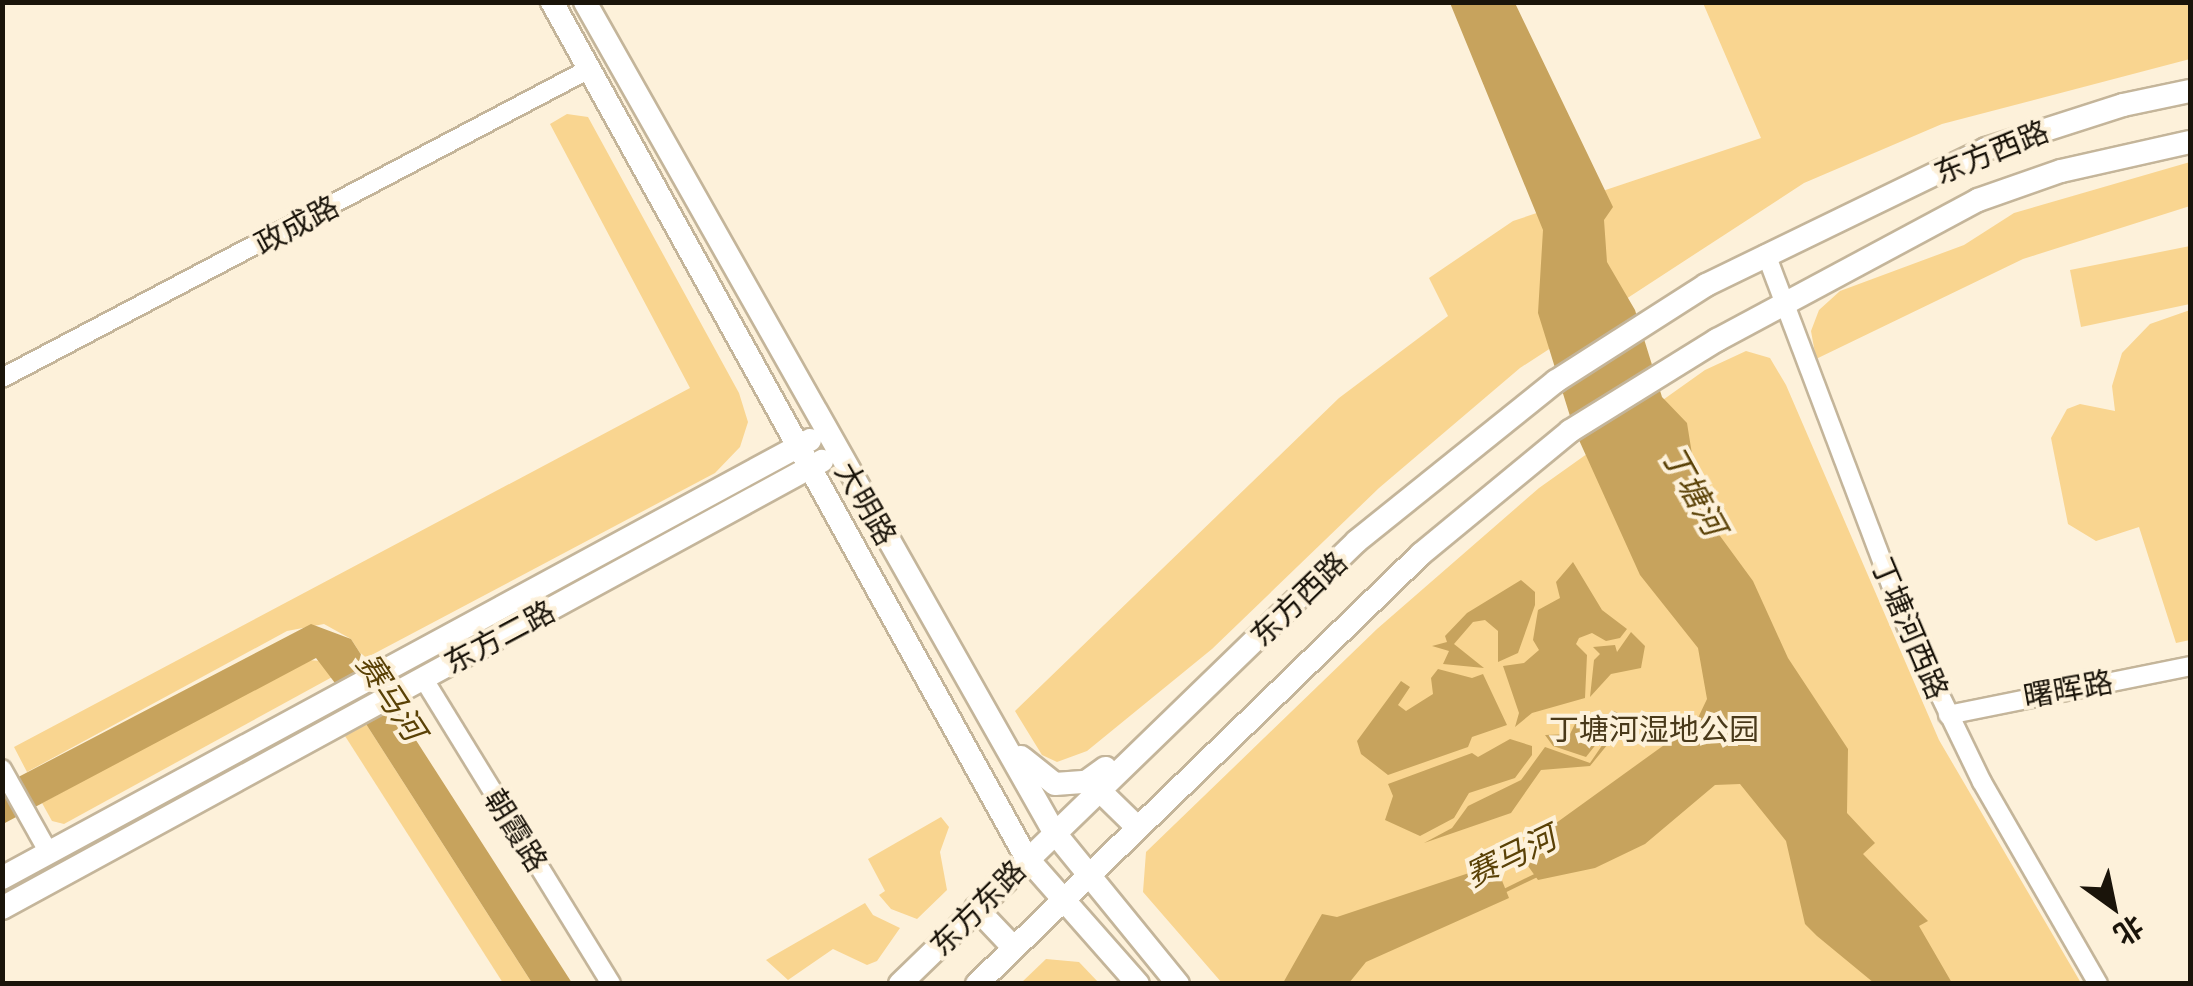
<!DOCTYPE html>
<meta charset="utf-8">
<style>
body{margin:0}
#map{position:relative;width:2193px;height:986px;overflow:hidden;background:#fdf1da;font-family:Barlow,"Noto Sans SC",sans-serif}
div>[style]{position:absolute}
.green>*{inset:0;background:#f9d590}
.water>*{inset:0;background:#c7a35d}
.stream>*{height:4px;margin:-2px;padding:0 2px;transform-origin:2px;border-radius:2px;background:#c7a35d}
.roads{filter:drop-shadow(2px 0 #c4b59a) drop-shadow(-2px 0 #c4b59a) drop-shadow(0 2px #c4b59a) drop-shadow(0 -2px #c4b59a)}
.minor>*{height:18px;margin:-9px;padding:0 9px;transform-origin:9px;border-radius:9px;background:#fff}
.major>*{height:22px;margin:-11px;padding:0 11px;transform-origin:11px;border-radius:11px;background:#fff}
span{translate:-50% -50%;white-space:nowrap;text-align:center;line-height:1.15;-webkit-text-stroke:8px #fdf1da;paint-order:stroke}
.street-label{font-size:30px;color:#1a140a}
.park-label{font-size:30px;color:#49391a}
.water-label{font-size:32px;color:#5a4106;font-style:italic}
.frame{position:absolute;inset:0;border:5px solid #1a140a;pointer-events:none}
.north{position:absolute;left:2063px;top:856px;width:100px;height:100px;-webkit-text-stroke:8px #fdf1da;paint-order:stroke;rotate:147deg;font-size:28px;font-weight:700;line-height:40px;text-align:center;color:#1a140a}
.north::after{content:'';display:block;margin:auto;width:35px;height:45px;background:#1a140a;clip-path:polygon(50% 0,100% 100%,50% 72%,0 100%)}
</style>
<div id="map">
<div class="green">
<i style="clip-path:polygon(1703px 3px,2190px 3px,2190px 59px,1942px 124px,1804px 183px,1520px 368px,1379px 488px,1212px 649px,1087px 751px,1057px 762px,1042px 755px,1015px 711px,1339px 398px,1448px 316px,1429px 278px,1513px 221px,1761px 138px)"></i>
<i style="clip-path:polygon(567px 114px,588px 117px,739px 393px,748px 422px,740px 447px,715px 473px,364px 659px,351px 639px,324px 624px,287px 631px,27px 772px,14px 747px,690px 388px,550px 124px)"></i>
<i style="clip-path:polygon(2190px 162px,2190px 206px,2023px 259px,1816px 359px,1811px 331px,1819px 310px,1840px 291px,1964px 245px,2014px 213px)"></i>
<i style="clip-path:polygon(2190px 246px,2190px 304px,2081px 327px,2070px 270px)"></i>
<i style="clip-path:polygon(2190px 310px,2190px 640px,2176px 643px,2139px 527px,2096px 541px,2068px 524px,2051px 438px,2067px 409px,2080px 404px,2115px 411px,2112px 386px,2122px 353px,2150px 324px)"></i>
<i style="clip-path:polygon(1746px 351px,1770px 358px,1786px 385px,1939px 740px,2081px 983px,1222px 983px,1143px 892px,1146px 852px,1377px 629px,1539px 488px,1705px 370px)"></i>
<i style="clip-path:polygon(306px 660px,324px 661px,334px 676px,64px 824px,52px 821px,42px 803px)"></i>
<i style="clip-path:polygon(366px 724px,532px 983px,503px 983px,345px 736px)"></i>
<i style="clip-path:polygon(941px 817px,949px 827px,940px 852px,947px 890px,917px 919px,891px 909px,879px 895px,885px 891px,868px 859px)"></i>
<i style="clip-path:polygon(865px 903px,873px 915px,900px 928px,877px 961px,867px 965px,833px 949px,788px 980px,766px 960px)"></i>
<i style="clip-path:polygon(1046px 959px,1079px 962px,1099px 983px,1021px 983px)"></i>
</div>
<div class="water">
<i style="clip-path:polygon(1450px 3px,1515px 3px,1613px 207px,1604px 220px,1607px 262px,1635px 310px,1662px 397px,1687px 423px,1701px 510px,1753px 581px,1788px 658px,1848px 749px,1847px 813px,1875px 843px,1863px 854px,1928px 921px,1919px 926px,1952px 983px,1874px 983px,1817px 936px,1805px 924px,1786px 841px,1740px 784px,1715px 785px,1645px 844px,1595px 868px,1538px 880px,1528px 866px,1528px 854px,1545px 831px,1696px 722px,1707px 699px,1698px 648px,1640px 575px,1574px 429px,1538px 313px,1543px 230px)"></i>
<i style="clip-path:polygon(1573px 562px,1602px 610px,1627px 629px,1620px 638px,1606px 641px,1592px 633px,1579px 638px,1576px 644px,1587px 655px,1585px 698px,1532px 713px,1515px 727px,1519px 713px,1503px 666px,1524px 663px,1539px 650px,1533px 640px,1538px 610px,1560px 598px,1556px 582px)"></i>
<i style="clip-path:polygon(1521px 580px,1535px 592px,1535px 605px,1518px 653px,1498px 662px,1498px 631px,1485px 620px,1473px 622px,1454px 644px,1484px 668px,1443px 664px,1449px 651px,1432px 646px,1447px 642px,1445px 636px,1467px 613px)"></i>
<i style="clip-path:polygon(311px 624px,351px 639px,572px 983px,532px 983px,366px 724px,316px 658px,3px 824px,3px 785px)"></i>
<i style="clip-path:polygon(1631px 632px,1645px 646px,1641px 668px,1611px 674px,1590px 697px,1594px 660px,1600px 654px,1593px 647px,1615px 645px,1617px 652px)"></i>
<i style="clip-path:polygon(1438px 669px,1472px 678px,1483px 674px,1507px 725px,1472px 737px,1468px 747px,1388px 775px,1361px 754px,1357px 741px,1401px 681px,1410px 687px,1398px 705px,1406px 711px,1433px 694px,1431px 678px)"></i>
<i style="clip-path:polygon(1614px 711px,1622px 715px,1621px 728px,1590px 766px,1541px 770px,1511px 813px,1424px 843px,1452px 828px,1468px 806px,1521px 780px,1545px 747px,1590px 763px,1616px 725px,1608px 715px)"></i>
<i style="clip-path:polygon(1592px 715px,1601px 715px,1609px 728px,1586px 757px,1553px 746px,1545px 735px,1570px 734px,1577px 720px)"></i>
<i style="clip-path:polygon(1510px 739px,1532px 746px,1532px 755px,1515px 778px,1469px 793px,1454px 818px,1420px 836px,1385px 820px,1393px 796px,1388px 784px,1472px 753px,1478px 757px)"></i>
<i style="clip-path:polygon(1484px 868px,1499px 873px,1509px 898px,1366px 962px,1349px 983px,1283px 983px,1322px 914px,1337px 917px)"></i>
</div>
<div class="stream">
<i style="left:1502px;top:892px;width:41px;rotate:-25.9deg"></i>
</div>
<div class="roads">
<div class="minor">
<i style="left:1766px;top:254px;width:397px;rotate:69.3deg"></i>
<i style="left:1906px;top:625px;width:174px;rotate:64.2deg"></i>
<i style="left:1982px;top:782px;width:233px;rotate:60.1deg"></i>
<i style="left:2px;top:378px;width:663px;rotate:-27.76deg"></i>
<i style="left:423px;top:678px;width:359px;rotate:58.4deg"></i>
<i style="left:1948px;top:715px;width:247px;rotate:-11.4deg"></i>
<i style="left:2px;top:769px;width:96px;rotate:60.8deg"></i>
</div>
<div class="major">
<i style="left:552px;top:2px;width:978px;rotate:61deg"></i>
<i style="left:1026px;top:857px;width:169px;rotate:48.6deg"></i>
<i style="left:585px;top:2px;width:953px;rotate:60.53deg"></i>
<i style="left:1054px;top:832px;width:196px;rotate:50.8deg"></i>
<i style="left:1021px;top:757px;width:43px;rotate:38.5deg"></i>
<i style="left:1055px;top:784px;width:31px;rotate:-4deg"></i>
<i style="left:1086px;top:782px;width:24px;rotate:-36deg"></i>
<i style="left:1098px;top:789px;width:54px;rotate:44.3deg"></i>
<i style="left:2px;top:878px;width:919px;rotate:-28.46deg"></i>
<i style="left:2px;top:908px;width:934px;rotate:-28.6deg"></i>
<i style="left:976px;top:908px;width:55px;rotate:46.5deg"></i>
<i style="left:900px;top:984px;width:636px;rotate:-44.11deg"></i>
<i style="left:1357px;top:541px;width:255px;rotate:-38.8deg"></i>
<i style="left:1556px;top:381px;width:178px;rotate:-32.6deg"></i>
<i style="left:1706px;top:285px;width:311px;rotate:-25.9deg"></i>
<i style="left:1986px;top:149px;width:144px;rotate:-17.8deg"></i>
<i style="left:2123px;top:105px;width:68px;rotate:-11.8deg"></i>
<i style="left:977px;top:984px;width:618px;rotate:-44.08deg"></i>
<i style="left:1421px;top:554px;width:193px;rotate:-39.5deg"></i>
<i style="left:1570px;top:431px;width:173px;rotate:-31.8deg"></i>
<i style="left:1717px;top:340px;width:296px;rotate:-28.2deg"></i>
<i style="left:1978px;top:200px;width:88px;rotate:-19.3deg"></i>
<i style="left:2061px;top:171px;width:132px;rotate:-12.7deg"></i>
</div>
</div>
<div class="street-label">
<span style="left:1991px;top:151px;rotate:-22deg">东方西路</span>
<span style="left:296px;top:224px;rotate:-28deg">政成路</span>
<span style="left:867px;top:503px;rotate:60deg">大明路</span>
<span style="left:1298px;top:598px;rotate:-44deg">东方西路</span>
<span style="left:1911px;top:628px;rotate:67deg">丁塘河西路</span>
<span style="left:499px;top:636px;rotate:-28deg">东方二路</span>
<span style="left:2068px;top:688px;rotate:-10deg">曙晖路</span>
<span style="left:517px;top:830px;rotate:58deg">朝霞路</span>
<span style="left:977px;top:907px;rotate:-45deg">东方东路</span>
</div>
<div class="park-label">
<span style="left:1654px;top:728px">丁塘河湿地公园</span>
</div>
<div class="water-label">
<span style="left:1695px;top:490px;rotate:61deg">丁塘河</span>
<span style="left:392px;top:696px;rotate:57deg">赛马河</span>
<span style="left:1510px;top:855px;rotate:-26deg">赛马河</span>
</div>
<div class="frame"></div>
<div class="north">北</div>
</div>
